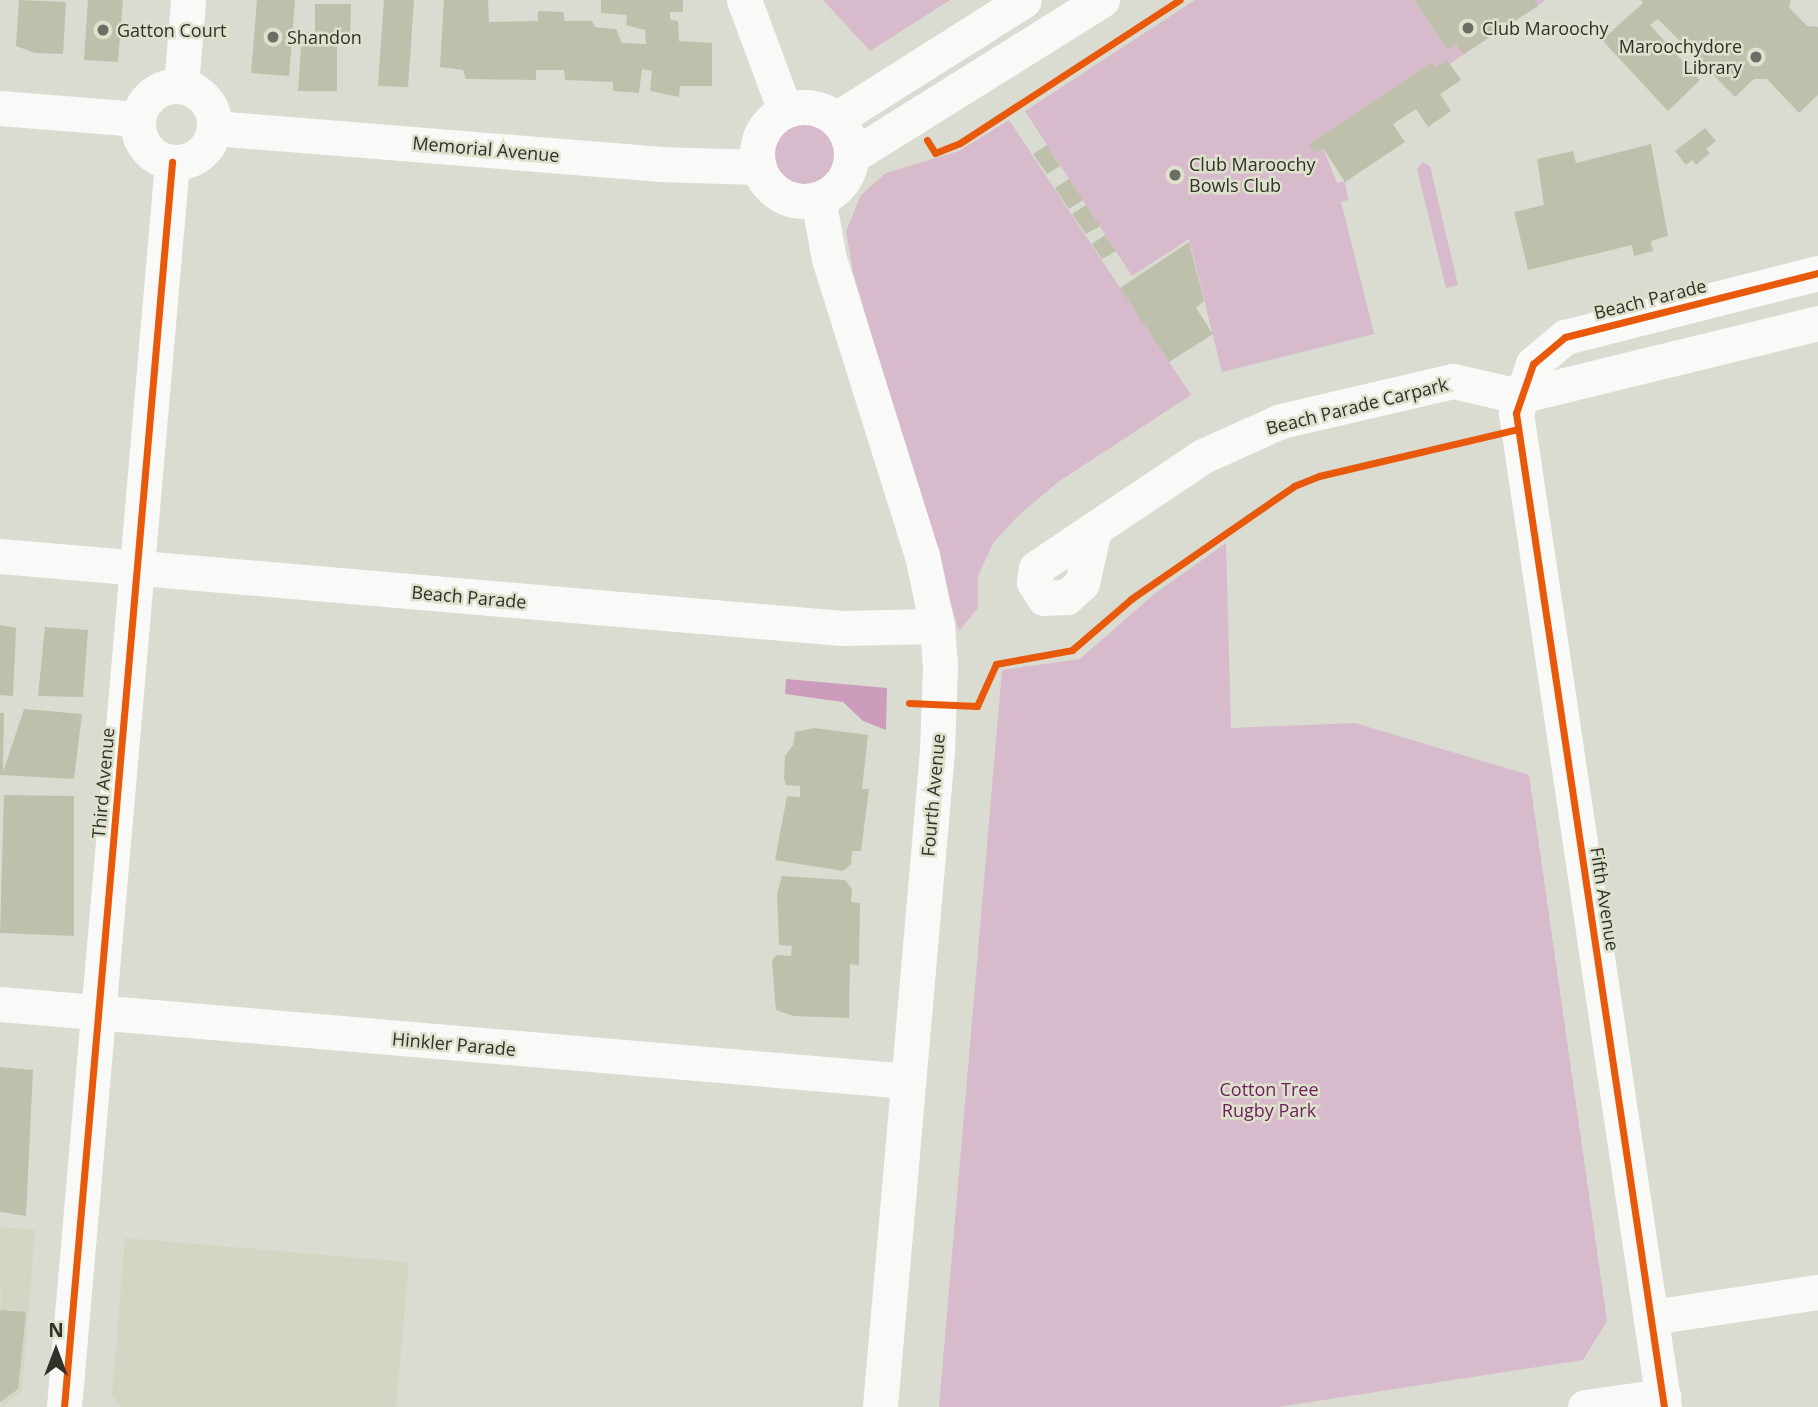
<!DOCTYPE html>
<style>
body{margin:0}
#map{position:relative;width:1818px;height:1407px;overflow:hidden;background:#dadcd1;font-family:"Open Sans",sans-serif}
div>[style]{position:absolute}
.built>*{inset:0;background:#d3d6c2}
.green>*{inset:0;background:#d7bacb}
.round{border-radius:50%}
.water>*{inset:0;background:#cb9cbb}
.building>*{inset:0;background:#bec0ac}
.minor>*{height:35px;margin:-17.5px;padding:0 17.5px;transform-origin:17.5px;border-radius:17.5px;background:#f9faf8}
.minor>.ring{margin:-17.5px;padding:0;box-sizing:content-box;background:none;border:35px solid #f9faf8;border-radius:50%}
.cycleway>*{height:7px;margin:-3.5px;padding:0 3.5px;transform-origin:3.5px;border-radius:3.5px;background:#e8590c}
.dots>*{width:19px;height:19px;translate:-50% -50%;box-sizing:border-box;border:4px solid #dee1cc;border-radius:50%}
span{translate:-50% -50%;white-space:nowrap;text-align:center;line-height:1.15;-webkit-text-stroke:5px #dee1cc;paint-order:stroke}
.poi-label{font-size:18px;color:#303129}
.left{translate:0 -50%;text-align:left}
.right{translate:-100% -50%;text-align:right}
.street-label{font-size:18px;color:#303129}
.park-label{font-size:18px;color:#6d1c5d}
.north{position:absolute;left:21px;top:1316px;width:70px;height:70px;-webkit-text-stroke:5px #dee1cc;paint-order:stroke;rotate:0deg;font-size:19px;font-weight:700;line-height:28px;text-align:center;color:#303129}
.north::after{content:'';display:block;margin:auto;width:24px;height:32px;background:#303129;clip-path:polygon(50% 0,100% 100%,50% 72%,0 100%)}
</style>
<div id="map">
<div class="built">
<i style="clip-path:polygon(0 1227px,35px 1230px,22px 1391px,2px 1407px)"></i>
<i style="clip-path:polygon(125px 1238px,409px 1262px,396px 1407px,121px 1407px,112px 1396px)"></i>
</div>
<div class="green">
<i style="clip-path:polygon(823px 0,950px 0,870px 51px)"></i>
<i style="clip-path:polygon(1195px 0,1546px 0,1323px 148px,1337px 183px,1345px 181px,1348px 200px,1341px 202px,1374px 334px,1222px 372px,1189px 239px,1132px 276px,1025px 111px)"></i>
<i class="round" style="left:769px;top:120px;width:68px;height:68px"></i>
<i style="clip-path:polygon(1009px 120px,1191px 395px,1058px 482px,1019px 515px,993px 543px,978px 576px,978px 608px,959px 631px,853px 272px,846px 231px,861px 195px,886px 173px,959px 151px)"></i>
<i style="clip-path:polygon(1422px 162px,1430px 166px,1458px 285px,1446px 288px,1417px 169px)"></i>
<i style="clip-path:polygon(1226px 543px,1231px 728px,1355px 723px,1529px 775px,1607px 1321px,1583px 1360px,1278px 1407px,939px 1407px,1002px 670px,1080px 659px,1153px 595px)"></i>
</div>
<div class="water">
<i style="clip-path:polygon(786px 679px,887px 688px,886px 730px,863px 721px,843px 702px,785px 694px)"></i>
</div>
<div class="building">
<i style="clip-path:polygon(19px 0,66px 2px,63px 54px,35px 53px,16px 46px)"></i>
<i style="clip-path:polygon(88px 0,123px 0,118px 62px,84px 60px)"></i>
<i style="clip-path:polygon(257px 0,295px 0,289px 76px,251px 73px)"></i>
<i style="clip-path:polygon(384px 0,414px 0,408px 87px,378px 86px)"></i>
<i style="clip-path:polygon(444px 0,488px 0,489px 22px,538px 21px,538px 11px,563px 12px,565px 21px,592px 21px,595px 27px,616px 29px,622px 43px,646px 44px,645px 30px,626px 25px,627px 15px,601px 13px,601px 0,683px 0,683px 12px,670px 12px,670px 19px,678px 21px,679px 41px,712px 43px,712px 86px,680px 86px,679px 97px,650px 91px,652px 71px,642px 69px,639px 93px,613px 91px,613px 82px,565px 80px,564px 70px,536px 70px,536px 80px,466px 79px,463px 70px,440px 67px)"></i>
<i style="clip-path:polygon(1414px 0,1534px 0,1538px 6px,1463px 54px,1456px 44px,1447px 50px)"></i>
<i style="clip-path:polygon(1641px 0,1791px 0,1789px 7px,1807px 26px,1818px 27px,1818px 95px,1799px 113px,1767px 79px,1754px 79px,1735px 97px,1658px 19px,1650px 25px,1700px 80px,1668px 111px,1602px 40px,1643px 3px)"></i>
<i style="clip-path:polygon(315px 4px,351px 4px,350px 45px,337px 45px,337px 91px,298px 91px,302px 32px,315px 33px)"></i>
<i style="clip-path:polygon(1447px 60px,1461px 80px,1440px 94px,1451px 111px,1428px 127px,1416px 109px,1393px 124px,1405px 142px,1345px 182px,1323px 148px,1314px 153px,1309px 144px,1432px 62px,1436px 68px)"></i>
<i style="clip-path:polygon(1705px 128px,1716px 141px,1706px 149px,1710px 153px,1696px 165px,1692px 160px,1686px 165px,1675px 151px)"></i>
<i style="clip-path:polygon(1651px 144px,1668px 236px,1651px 241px,1653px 251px,1634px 256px,1632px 245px,1528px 270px,1514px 212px,1544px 205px,1537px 159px,1573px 151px,1576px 163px)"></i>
<i style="clip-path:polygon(1047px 145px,1060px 166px,1047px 174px,1033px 154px)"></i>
<i style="clip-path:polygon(1069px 179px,1083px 200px,1069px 209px,1055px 188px)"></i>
<i style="clip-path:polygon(1086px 205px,1100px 226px,1086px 234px,1072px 214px)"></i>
<i style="clip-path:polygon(1105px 235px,1116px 251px,1102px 259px,1092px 244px)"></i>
<i style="clip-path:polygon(1189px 242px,1204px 301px,1196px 308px,1213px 334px,1169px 362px,1120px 288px)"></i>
<i style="clip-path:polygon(0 625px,16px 628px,13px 696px,0 695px)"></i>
<i style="clip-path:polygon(45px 627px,88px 630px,83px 697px,38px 696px)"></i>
<i style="clip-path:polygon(24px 709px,82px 714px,74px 779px,0 775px,0 713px,4px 713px,3px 772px)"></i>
<i style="clip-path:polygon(814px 728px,868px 735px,862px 789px,869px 789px,861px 851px,852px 851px,851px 864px,843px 871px,775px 860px,787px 796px,800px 797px,800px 786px,786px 785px,784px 779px,785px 756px,793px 745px,795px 732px)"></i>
<i style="clip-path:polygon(4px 795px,74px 796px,74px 936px,0 933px)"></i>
<i style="clip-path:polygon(782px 876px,845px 880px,852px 889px,851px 902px,860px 903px,859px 965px,850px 964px,849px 1018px,793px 1016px,776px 1010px,772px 961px,776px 955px,791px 956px,792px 946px,779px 945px,777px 894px)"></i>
<i style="clip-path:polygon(0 1067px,33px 1070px,26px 1216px,0 1212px)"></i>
<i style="clip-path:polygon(0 1310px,26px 1312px,18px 1389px,0 1402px)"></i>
</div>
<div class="minor">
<i style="left:744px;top:0;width:117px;rotate:69.6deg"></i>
<i style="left:181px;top:86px;width:86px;rotate:-85.3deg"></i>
<i class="ring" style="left:138px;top:86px;width:41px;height:41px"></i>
<i class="ring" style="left:757px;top:107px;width:59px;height:59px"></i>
<i style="left:0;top:108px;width:138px;rotate:4.6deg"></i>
<i style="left:836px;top:119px;width:222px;rotate:-32.3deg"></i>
<i style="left:214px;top:128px;width:446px;rotate:4.6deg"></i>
<i style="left:659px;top:164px;width:99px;rotate:1.7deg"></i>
<i style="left:852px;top:156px;width:295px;rotate:-32deg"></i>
<i style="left:818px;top:199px;width:61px;rotate:79.6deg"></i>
<i style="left:829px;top:259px;width:310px;rotate:72.6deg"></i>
<i style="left:922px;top:555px;width:73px;rotate:78.1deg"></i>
<i style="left:937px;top:626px;width:40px;rotate:85.7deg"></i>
<i style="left:940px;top:666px;width:85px;rotate:92deg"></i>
<i style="left:937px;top:751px;width:658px;rotate:94.97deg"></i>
<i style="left:1519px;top:396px;width:308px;rotate:-13.7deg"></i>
<i style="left:1094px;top:529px;width:131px;rotate:-33.8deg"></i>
<i style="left:1203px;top:456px;width:85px;rotate:-24.2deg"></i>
<i style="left:1281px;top:421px;width:177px;rotate:-13.1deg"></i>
<i style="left:1453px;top:381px;width:68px;rotate:12.8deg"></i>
<i style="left:1094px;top:529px;width:55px;rotate:102.5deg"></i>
<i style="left:1082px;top:583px;width:21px;rotate:137deg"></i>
<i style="left:1067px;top:597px;width:23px;rotate:178deg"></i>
<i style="left:1044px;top:598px;width:19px;rotate:-122deg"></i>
<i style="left:1034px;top:582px;width:14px;rotate:-82deg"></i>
<i style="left:1036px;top:568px;width:70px;rotate:-33.9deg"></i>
<i style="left:0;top:556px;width:845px;rotate:4.89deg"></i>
<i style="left:842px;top:628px;width:95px;rotate:-1.2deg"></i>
<i style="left:0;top:1004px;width:911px;rotate:4.85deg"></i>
<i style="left:1652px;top:1317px;width:168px;rotate:-8.6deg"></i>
<i style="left:64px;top:1407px;width:1250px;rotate:-85.04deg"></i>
<i style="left:1585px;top:1407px;width:79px;rotate:-8deg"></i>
<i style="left:1664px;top:1407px;width:1005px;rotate:-98.47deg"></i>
<i style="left:1516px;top:413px;width:52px;rotate:-70.9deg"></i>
<i style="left:1533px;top:364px;width:42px;rotate:-40.2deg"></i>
<i style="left:1565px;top:337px;width:261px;rotate:-14.2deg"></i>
</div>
<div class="cycleway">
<i style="left:927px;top:140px;width:15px;rotate:58deg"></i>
<i style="left:935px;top:153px;width:27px;rotate:-22deg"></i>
<i style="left:960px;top:143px;width:262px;rotate:-33.1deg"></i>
<i style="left:909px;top:703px;width:68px;rotate:2.5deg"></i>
<i style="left:977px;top:706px;width:46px;rotate:-65.7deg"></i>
<i style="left:996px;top:664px;width:77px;rotate:-10.4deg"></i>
<i style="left:1072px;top:650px;width:78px;rotate:-40.8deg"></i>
<i style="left:1131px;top:599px;width:198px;rotate:-34.7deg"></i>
<i style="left:1294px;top:486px;width:27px;rotate:-22deg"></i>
<i style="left:1319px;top:476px;width:204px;rotate:-13.3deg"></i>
<i style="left:64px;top:1407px;width:1250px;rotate:-85.04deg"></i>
<i style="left:1664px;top:1407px;width:1005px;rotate:-98.47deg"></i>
<i style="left:1516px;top:413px;width:52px;rotate:-70.9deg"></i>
<i style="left:1533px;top:364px;width:42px;rotate:-40.2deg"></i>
<i style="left:1565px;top:337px;width:261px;rotate:-14.2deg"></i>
</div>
<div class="dots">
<i style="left:1468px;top:28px;background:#6c6d64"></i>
<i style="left:103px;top:30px;background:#6c6d64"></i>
<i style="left:273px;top:37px;background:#6c6d64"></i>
<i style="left:1756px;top:57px;background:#6c6d64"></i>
<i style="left:1175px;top:175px;background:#6c6d64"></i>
</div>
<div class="poi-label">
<span class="left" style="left:1482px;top:28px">Club Maroochy</span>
<span class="left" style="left:117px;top:30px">Gatton Court</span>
<span class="left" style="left:287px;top:37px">Shandon</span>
<span class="right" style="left:1742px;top:57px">Maroochydore<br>Library</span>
<span class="left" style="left:1189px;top:175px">Club Maroochy<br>Bowls Club</span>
</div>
<div class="street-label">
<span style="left:486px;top:149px;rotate:5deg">Memorial Avenue</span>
<span style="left:1650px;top:299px;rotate:-14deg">Beach Parade</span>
<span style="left:1357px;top:406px;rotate:-14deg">Beach Parade Carpark</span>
<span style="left:469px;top:597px;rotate:5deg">Beach Parade</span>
<span style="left:103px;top:783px;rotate:-85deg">Third Avenue</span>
<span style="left:933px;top:795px;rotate:-85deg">Fourth Avenue</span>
<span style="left:1605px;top:899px;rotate:81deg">Fifth Avenue</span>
<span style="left:454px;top:1044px;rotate:5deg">Hinkler Parade</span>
</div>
<div class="park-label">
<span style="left:1269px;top:1100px">Cotton Tree<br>Rugby Park</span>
</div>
<div class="north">N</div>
</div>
